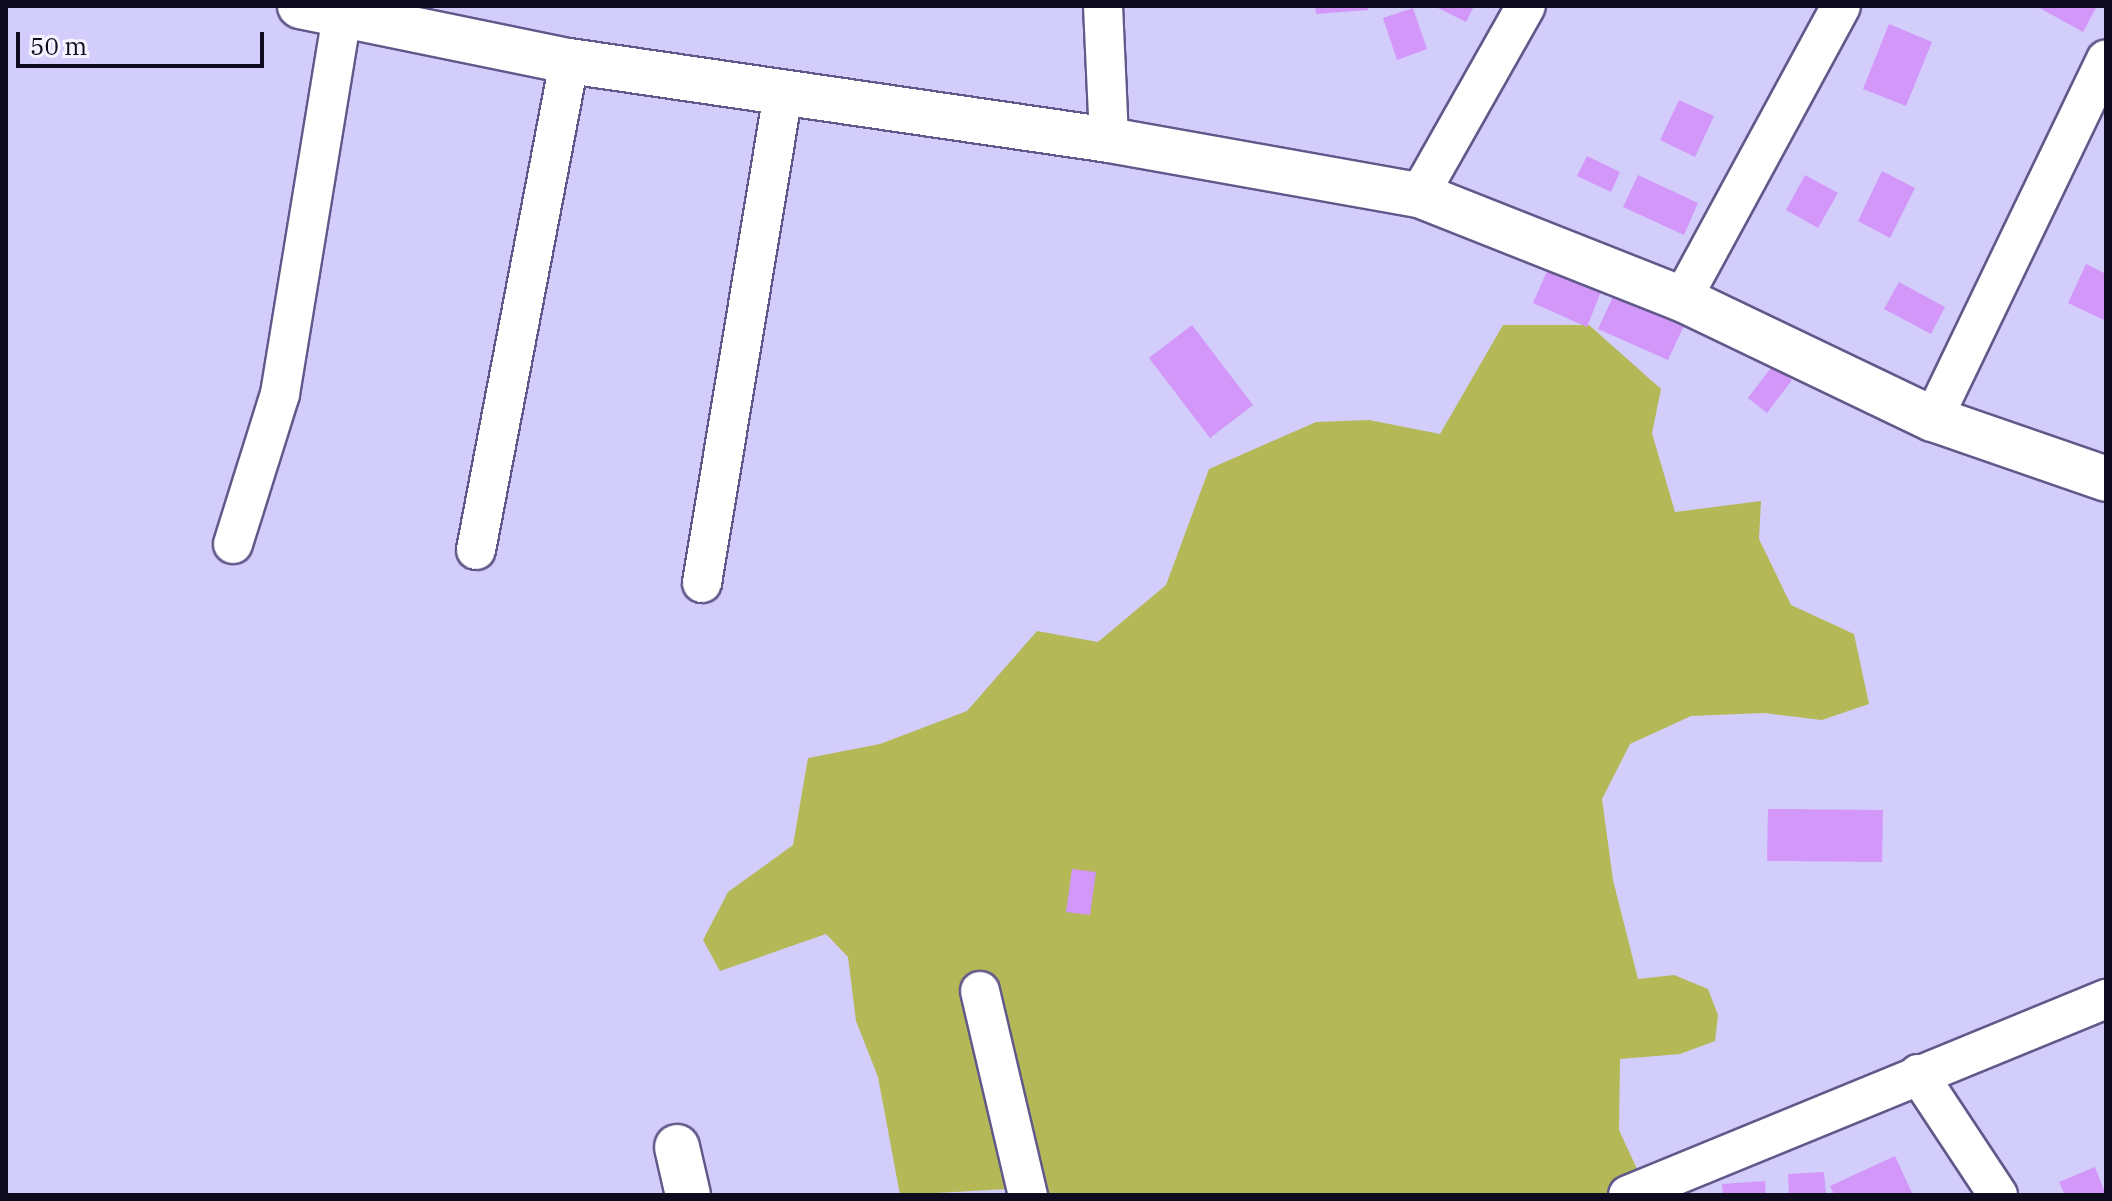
<!DOCTYPE html>
<style>
body{margin:0}
#map{position:relative;width:2112px;height:1201px;overflow:hidden;background:#d3cdfb;font-family:"IBM Plex Serif",serif}
div>[style]{position:absolute}
.green>*{inset:0;background:#b4b856}
.building>*{inset:0;background:#d397fa}
.roads{filter:drop-shadow(2px 0 #61598a) drop-shadow(-2px 0 #61598a) drop-shadow(0 2px #61598a) drop-shadow(0 -2px #61598a)}
.street>*{height:38px;margin:-19px;padding:0 19px;transform-origin:19px;border-radius:19px;background:#fff}
.secondary>*{height:44px;margin:-22px;padding:0 22px;transform-origin:22px;border-radius:22px;background:#fff}
span{translate:-50% -50%;white-space:nowrap;text-align:center;line-height:1.15;-webkit-text-stroke:6px #f4f3ff;paint-order:stroke}
.frame{position:absolute;inset:0;border:8px solid #0f0b1e;pointer-events:none}
.scale{position:absolute;left:16px;top:32px;width:248px;height:36px;box-sizing:border-box;border:4px solid #0f0b1e;border-top:0;padding-left:10px;font-size:24px;line-height:28px;white-space:nowrap;color:#0f0b1e;-webkit-text-stroke:6px #f4f3ff;paint-order:stroke}
</style>
<div id="map">
<div class="green">
<i style="clip-path:polygon(1503px 325px,1589px 325px,1661px 389px,1652px 433px,1675px 512px,1761px 501px,1759px 539px,1791px 605px,1854px 634px,1869px 704px,1822px 720px,1764px 713px,1691px 716px,1630px 744px,1602px 799px,1613px 880px,1638px 979px,1674px 975px,1708px 989px,1718px 1015px,1715px 1041px,1680px 1054px,1620px 1059px,1619px 1130px,1643px 1182px,1665px 1195px,1018px 1195px,1008px 1189px,900px 1195px,878px 1077px,856px 1021px,848px 957px,826px 934px,720px 971px,703px 940px,728px 892px,793px 845px,808px 758px,880px 744px,967px 711px,1037px 631px,1098px 642px,1166px 585px,1209px 469px,1316px 422px,1369px 420px,1440px 434px)"></i>
</div>
<div class="building">
<i style="clip-path:polygon(1315px 6px,1368px 6px,1368px 10px,1316px 14px)"></i>
<i style="clip-path:polygon(1434px 6px,1474px 6px,1466px 22px)"></i>
<i style="clip-path:polygon(2036px 6px,2097px 6px,2083px 32px)"></i>
<i style="clip-path:polygon(1413px 8px,1427px 49px,1397px 60px,1383px 18px)"></i>
<i style="clip-path:polygon(1889px 24px,1932px 42px,1906px 106px,1863px 89px)"></i>
<i style="clip-path:polygon(1679px 100px,1714px 116px,1695px 157px,1660px 140px)"></i>
<i style="clip-path:polygon(1587px 156px,1620px 172px,1611px 192px,1577px 176px)"></i>
<i style="clip-path:polygon(1882px 171px,1915px 188px,1890px 238px,1858px 221px)"></i>
<i style="clip-path:polygon(1638px 175px,1698px 203px,1684px 235px,1623px 207px)"></i>
<i style="clip-path:polygon(1805px 175px,1838px 193px,1818px 228px,1786px 210px)"></i>
<i style="clip-path:polygon(1554px 255px,1606px 279px,1587px 327px,1533px 303px)"></i>
<i style="clip-path:polygon(2086px 264px,2106px 274px,2106px 321px,2068px 303px)"></i>
<i style="clip-path:polygon(1899px 282px,1945px 307px,1931px 334px,1884px 309px)"></i>
<i style="clip-path:polygon(1617px 288px,1687px 319px,1668px 360px,1598px 329px)"></i>
<i style="clip-path:polygon(1192px 325px,1253px 405px,1210px 438px,1149px 358px)"></i>
<i style="clip-path:polygon(1773px 365px,1792px 380px,1767px 413px,1748px 398px)"></i>
<i style="clip-path:polygon(1768px 809px,1883px 810px,1882px 862px,1767px 861px)"></i>
<i style="clip-path:polygon(1072px 869px,1096px 872px,1090px 915px,1066px 912px)"></i>
<i style="clip-path:polygon(1895px 1156px,1913px 1195px,1834px 1195px,1830px 1186px)"></i>
<i style="clip-path:polygon(2095px 1167px,2106px 1195px,2065px 1195px,2059px 1182px)"></i>
<i style="clip-path:polygon(1824px 1172px,1826px 1195px,1789px 1195px,1788px 1174px)"></i>
<i style="clip-path:polygon(1765px 1181px,1766px 1195px,1723px 1195px,1722px 1184px)"></i>
</div>
<div class="roads">
<div class="street">
<i style="left:1103px;top:6px;width:134px;rotate:87.4deg"></i>
<i style="left:1419px;top:195px;width:217px;rotate:-60.5deg"></i>
<i style="left:1682px;top:299px;width:333px;rotate:-61.5deg"></i>
<i style="left:1933px;top:419px;width:399px;rotate:-64.3deg"></i>
<i style="left:233px;top:544px;width:157px;rotate:-72.6deg"></i>
<i style="left:280px;top:394px;width:384px;rotate:-80.7deg"></i>
<i style="left:476px;top:550px;width:498px;rotate:-79.2deg"></i>
<i style="left:702px;top:583px;width:498px;rotate:-80.6deg"></i>
<i style="left:980px;top:991px;width:210px;rotate:76.8deg"></i>
<i style="left:1918px;top:1074px;width:145px;rotate:56.5deg"></i>
<i style="left:1628px;top:1195px;width:517px;rotate:-22.3deg"></i>
</div>
<div class="secondary">
<i style="left:300px;top:6px;width:275px;rotate:11.6deg"></i>
<i style="left:569px;top:61px;width:546px;rotate:8.32deg"></i>
<i style="left:1109px;top:140px;width:315px;rotate:10.1deg"></i>
<i style="left:1419px;top:195px;width:283px;rotate:21.6deg"></i>
<i style="left:1682px;top:299px;width:278px;rotate:25.6deg"></i>
<i style="left:1933px;top:419px;width:183px;rotate:19.1deg"></i>
<i style="left:677px;top:1147px;width:49px;rotate:77.1deg"></i>
</div>
</div>
<div class="frame"></div>
<div class="scale">50 m</div>
</div>
